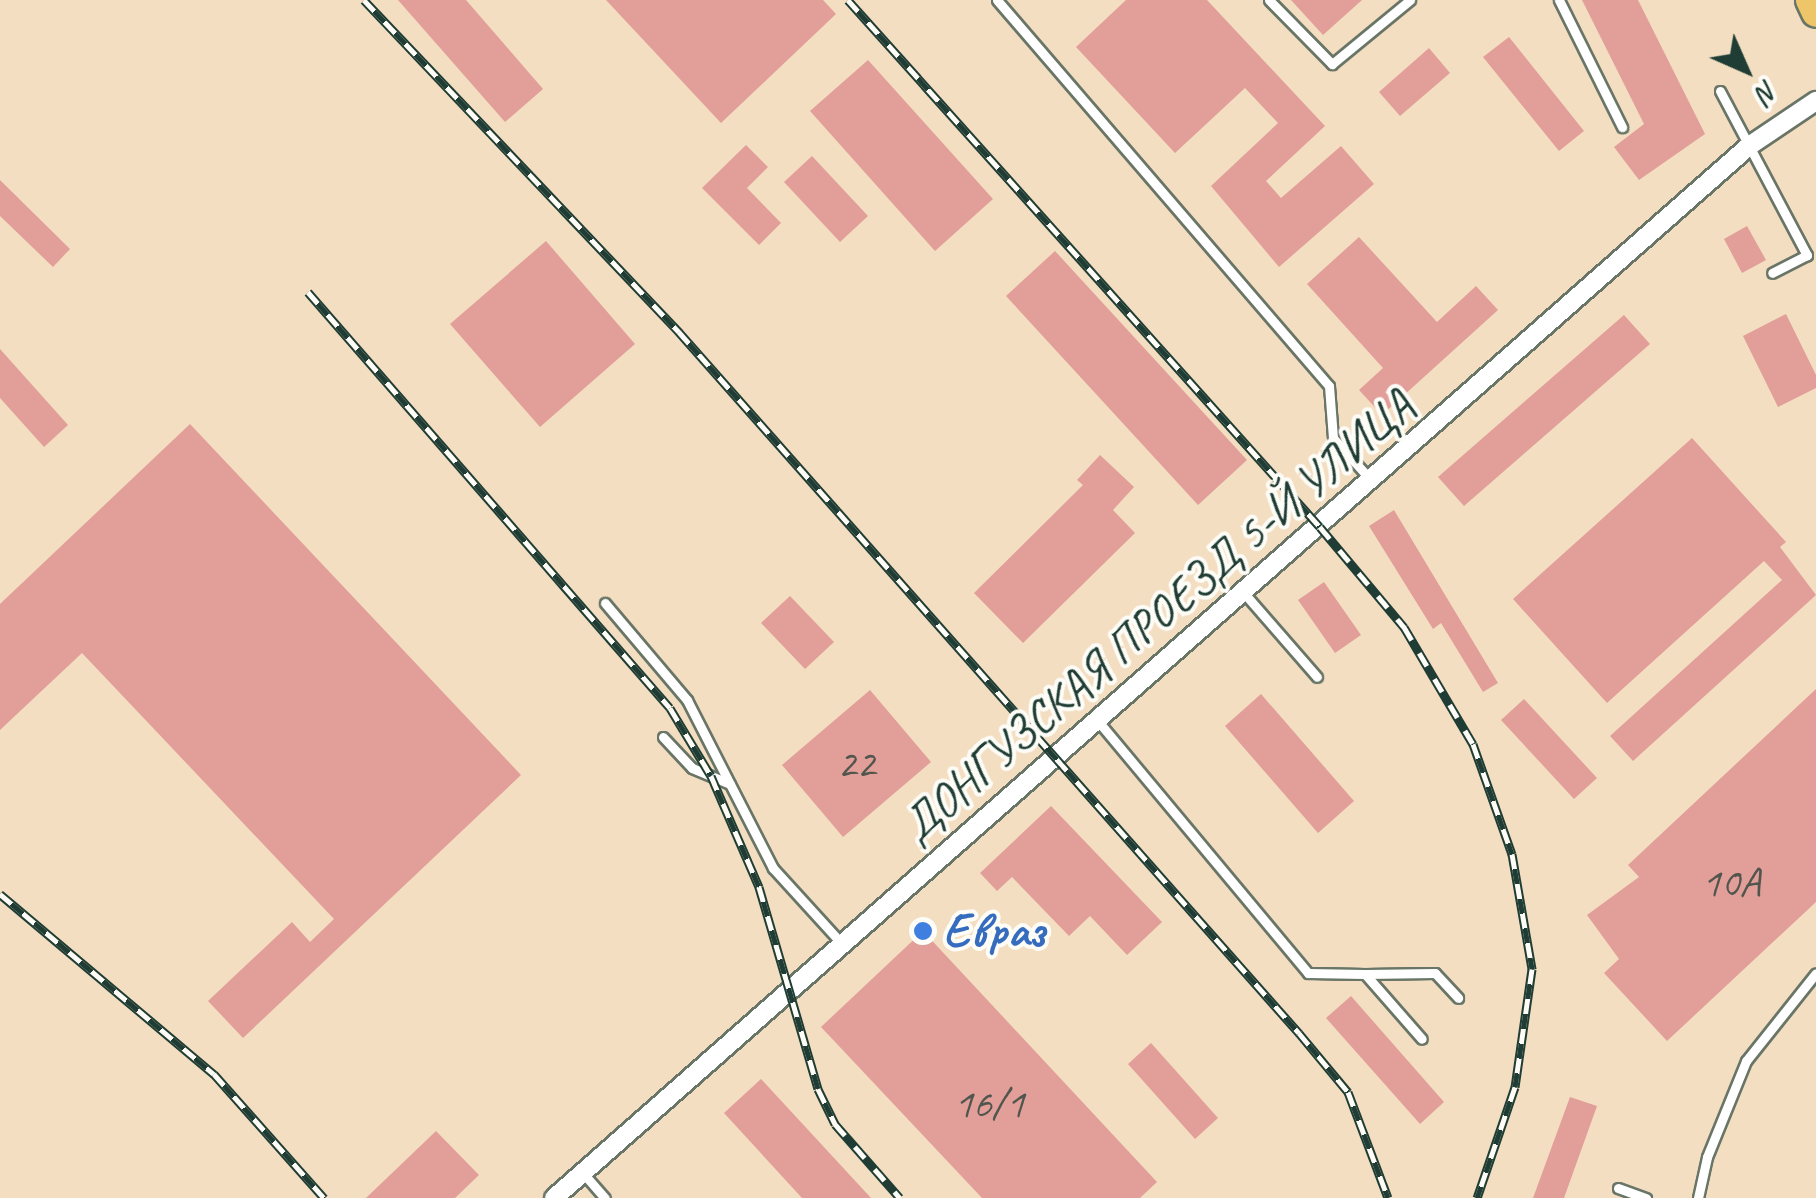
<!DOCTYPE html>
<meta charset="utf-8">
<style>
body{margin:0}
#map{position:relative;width:1816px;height:1198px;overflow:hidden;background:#f3dec2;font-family:Caveat,sans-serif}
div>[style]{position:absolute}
.building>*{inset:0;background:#e29e98}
.roads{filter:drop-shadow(2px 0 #697566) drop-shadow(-2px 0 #697566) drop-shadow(0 2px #697566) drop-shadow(0 -2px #697566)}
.service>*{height:9px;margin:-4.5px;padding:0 4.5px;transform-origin:4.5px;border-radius:4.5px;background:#fff}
.minor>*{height:18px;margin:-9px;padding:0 9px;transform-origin:9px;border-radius:9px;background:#fff}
.trunk>*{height:28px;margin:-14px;padding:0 14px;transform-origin:14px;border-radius:14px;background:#eec569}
.rail>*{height:9px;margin-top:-4.5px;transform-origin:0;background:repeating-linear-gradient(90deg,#fdfcf7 0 15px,#1f3d34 0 30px);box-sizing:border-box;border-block:2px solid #1f3d34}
.dots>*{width:28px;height:28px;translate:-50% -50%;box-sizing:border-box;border:5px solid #fdfcf7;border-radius:50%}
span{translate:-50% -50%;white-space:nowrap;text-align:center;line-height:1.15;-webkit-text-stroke:8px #fdfcf7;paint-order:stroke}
.number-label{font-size:42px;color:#50554d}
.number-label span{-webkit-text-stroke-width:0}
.street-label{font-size:48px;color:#1f3d34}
.shop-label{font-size:48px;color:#366cbe;font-weight:700}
.left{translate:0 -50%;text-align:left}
.north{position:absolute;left:1696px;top:20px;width:100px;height:100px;-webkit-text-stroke:8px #fdfcf7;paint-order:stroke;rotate:135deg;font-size:28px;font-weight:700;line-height:40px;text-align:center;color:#1f3d34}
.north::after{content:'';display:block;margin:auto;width:35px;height:45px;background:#1f3d34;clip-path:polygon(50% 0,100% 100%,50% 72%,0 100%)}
</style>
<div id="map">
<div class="building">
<i style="clip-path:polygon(398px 0,466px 0,543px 89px,505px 122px)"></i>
<i style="clip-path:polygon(606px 0,823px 0,836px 14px,721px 123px)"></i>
<i style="clip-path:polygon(1126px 0,1207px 0,1325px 126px,1266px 181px,1281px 198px,1341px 146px,1374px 184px,1279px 267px,1211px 186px,1278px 123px,1245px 88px,1175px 153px,1076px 47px)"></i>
<i style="clip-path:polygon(1291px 0,1362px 0,1323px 35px)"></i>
<i style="clip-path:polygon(1582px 0,1638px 0,1705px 134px,1639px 180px,1614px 147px,1644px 124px)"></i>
<i style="clip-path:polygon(1509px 37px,1584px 131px,1559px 151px,1483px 57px)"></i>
<i style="clip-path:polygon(1429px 48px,1450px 73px,1400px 116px,1379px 92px)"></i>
<i style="clip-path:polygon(868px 60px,993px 199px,935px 251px,810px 111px)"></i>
<i style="clip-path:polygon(746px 145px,768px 167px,747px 188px,781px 223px,759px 245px,702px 188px)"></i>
<i style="clip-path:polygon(812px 156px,868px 216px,840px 242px,784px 182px)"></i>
<i style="clip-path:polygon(0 180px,70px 249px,53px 267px,0 216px)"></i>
<i style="clip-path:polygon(1747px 226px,1766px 260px,1742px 273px,1724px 239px)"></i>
<i style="clip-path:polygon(1359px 237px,1437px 322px,1476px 286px,1498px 310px,1382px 415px,1359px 390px,1383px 368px,1307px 284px)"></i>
<i style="clip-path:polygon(546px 241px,635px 344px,540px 427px,450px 324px)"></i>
<i style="clip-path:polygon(1055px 251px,1247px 460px,1198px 505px,1006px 296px)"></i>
<i style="clip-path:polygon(1786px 314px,1816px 375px,1816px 388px,1778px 407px,1743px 336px)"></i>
<i style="clip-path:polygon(1624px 315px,1650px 344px,1464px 506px,1438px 477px)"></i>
<i style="clip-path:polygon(0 349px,68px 425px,44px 447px,0 398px)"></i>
<i style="clip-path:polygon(190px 424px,521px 775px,243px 1038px,208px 1001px,292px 922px,310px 942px,334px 919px,82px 653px,0 730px,0 604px)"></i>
<i style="clip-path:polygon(1692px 438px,1786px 542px,1780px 547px,1816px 595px,1633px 761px,1610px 736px,1782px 580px,1764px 561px,1607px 703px,1513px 599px)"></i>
<i style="clip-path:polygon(1100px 455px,1134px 487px,1113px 510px,1135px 533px,1023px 643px,974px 593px,1083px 485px,1077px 480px)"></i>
<i style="clip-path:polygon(1394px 510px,1498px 683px,1483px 692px,1441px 623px,1433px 629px,1369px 526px)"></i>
<i style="clip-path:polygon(1324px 582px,1361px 635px,1335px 653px,1298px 600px)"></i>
<i style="clip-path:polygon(790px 596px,834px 642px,805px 669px,761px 623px)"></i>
<i style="clip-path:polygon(1816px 689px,1816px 902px,1667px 1041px,1604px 973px,1619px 959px,1587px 915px,1639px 877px,1628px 865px)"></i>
<i style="clip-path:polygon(870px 690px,931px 762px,843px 837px,782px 765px)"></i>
<i style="clip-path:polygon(1261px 694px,1354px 801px,1318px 833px,1225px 726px)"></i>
<i style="clip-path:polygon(1524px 699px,1597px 778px,1574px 799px,1501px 720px)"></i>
<i style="clip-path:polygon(1051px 806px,1162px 922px,1127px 955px,1090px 916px,1069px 936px,1012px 877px,997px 891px,980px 873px)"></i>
<i style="clip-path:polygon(923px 931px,1157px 1182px,1140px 1198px,982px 1198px,821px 1027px)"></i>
<i style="clip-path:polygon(1351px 996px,1444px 1102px,1420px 1124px,1326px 1018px)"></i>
<i style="clip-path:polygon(1151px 1043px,1218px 1118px,1195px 1139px,1128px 1064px)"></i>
<i style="clip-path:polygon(761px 1079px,871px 1198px,802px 1198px,724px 1113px)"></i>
<i style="clip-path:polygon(1570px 1097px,1597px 1106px,1564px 1198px,1533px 1198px)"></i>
<i style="clip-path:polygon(436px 1131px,479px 1175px,455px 1198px,366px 1198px)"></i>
</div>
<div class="roads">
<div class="service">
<i style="left:997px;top:0;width:509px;rotate:49.3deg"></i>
<i style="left:1329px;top:386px;width:52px;rotate:85.6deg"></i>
<i style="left:1333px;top:438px;width:55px;rotate:47.9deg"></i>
<i style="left:1269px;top:0;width:90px;rotate:45.5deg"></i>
<i style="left:1332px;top:64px;width:101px;rotate:-39.4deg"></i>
<i style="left:1559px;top:0;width:142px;rotate:63.6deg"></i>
<i style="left:1720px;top:91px;width:186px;rotate:62.1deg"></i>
<i style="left:1807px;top:255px;width:39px;rotate:153deg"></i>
<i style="left:1244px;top:593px;width:111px;rotate:49deg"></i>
<i style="left:605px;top:603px;width:127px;rotate:49.8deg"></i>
<i style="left:687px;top:700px;width:189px;rotate:62.9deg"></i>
<i style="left:773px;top:868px;width:104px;rotate:47.7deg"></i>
<i style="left:1098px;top:721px;width:328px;rotate:50.2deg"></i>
<i style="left:1308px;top:973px;width:57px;rotate:1deg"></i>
<i style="left:1365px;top:974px;width:86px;rotate:48.8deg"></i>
<i style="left:663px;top:737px;width:42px;rotate:46.9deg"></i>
<i style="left:692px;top:768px;width:41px;rotate:22.8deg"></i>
<i style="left:1365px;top:974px;width:70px;rotate:-0.8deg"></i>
<i style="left:1435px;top:973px;width:34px;rotate:47deg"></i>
<i style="left:583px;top:1173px;width:33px;rotate:49deg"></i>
<i style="left:1618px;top:1188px;width:30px;rotate:20deg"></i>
<i style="left:1698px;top:1198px;width:42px;rotate:-77.6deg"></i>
<i style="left:1707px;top:1157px;width:104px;rotate:-67.9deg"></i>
<i style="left:1746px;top:1061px;width:112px;rotate:-51.5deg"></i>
</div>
<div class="minor">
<i style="left:554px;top:1198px;width:1592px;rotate:-41.36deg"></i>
<i style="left:1749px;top:146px;width:81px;rotate:-33.9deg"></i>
</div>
<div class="trunk">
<i style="left:1810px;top:0;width:14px;rotate:65deg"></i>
</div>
</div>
<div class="rail">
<i style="left:364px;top:0;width:458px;rotate:46.5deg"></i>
<i style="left:679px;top:332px;width:936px;rotate:48.51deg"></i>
<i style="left:1299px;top:1033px;width:77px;rotate:50.3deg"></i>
<i style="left:1348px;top:1092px;width:113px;rotate:69.3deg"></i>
<i style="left:848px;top:0;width:707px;rotate:48.15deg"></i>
<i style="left:1320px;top:527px;width:131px;rotate:50deg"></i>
<i style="left:1404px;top:627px;width:136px;rotate:59.5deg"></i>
<i style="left:1473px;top:744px;width:117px;rotate:70.5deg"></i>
<i style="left:1512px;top:854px;width:117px;rotate:80.1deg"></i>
<i style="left:1532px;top:969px;width:119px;rotate:98.2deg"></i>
<i style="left:1515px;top:1087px;width:117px;rotate:108.9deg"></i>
<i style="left:308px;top:292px;width:551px;rotate:48.97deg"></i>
<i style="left:670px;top:708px;width:79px;rotate:58.9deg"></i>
<i style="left:711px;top:776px;width:121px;rotate:66.6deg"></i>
<i style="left:759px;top:887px;width:210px;rotate:73.7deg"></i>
<i style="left:818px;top:1089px;width:39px;rotate:64deg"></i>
<i style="left:835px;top:1124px;width:98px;rotate:48.7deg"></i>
<i style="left:0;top:894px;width:280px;rotate:40.1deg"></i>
<i style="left:214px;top:1074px;width:166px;rotate:48.4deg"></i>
</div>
<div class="dots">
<i style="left:923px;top:931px;background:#3f7fe0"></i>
</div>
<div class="number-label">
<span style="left:856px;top:764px">22</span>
<span style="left:1731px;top:883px">10А</span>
<span style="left:989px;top:1104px">16/1</span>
</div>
<div class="street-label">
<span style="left:1157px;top:616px;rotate:-41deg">ДОНГУЗСКАЯ ПРОЕЗД 5-Й УЛИЦА</span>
</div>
<div class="shop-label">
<span class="left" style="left:943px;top:931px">Евраз</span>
</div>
<div class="north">N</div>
</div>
